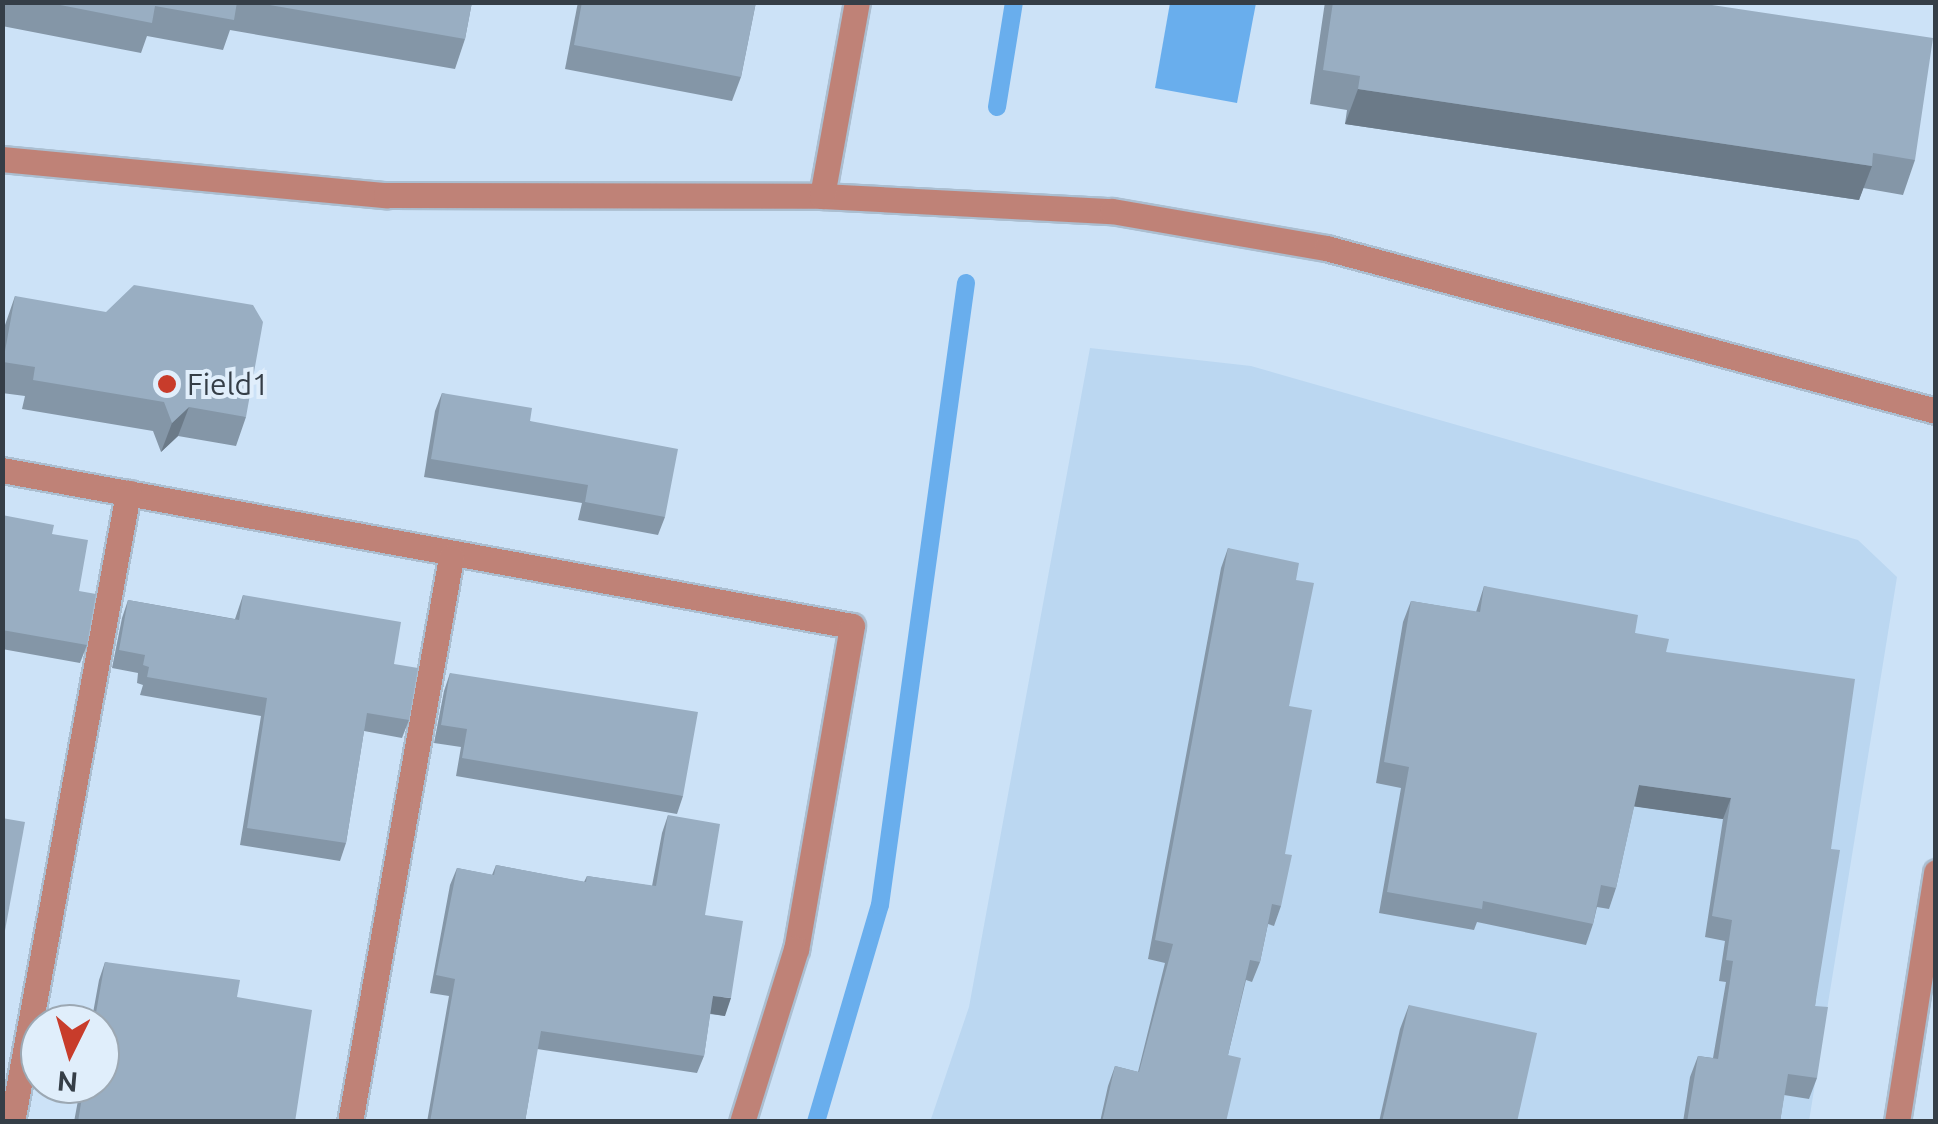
<!DOCTYPE html>
<style>
body{margin:0}
#map{position:relative;width:1938px;height:1124px;overflow:hidden;background:#cce2f7;font-family:Ubuntu,sans-serif}
div>[style]{position:absolute}
.built>*{inset:0;background:#bbd7f1}
.water>*{inset:0;background:#69aeed}
.stream>*{height:18px;margin:-9px;padding:0 9px;transform-origin:9px;border-radius:9px;background:#69aeed}
.roads{filter:drop-shadow(2px 0 #abbed0) drop-shadow(-2px 0 #abbed0) drop-shadow(0 2px #abbed0) drop-shadow(0 -2px #abbed0)}
.minor>*{height:25px;margin:-12.5px;padding:0 12.5px;transform-origin:12.5px;border-radius:12.5px;background:#bf8277}
.wall>*{inset:0;background:#8496a7}
.shaded-wall>*{inset:0;background:#6b7a88}
.building>*{inset:0;background:#99aec2}
.dots>*{width:28px;height:28px;translate:-50% -50%;box-sizing:border-box;border:5px solid #e0eefb;border-radius:50%}
span{translate:-50% -50%;white-space:nowrap;text-align:center;line-height:1.15;-webkit-text-stroke:8px #e0eefb;paint-order:stroke}
.poi-label{font-size:30px;color:#353e47}
.left{translate:0 -50%;text-align:left}
.frame{position:absolute;inset:0;border:5px solid #353e47;pointer-events:none}
.north{position:absolute;left:20px;top:1004px;width:100px;height:100px;box-sizing:border-box;background:#e0eefb;border:2px solid #9ca8b3;border-radius:50%;rotate:185deg;font-size:28px;font-weight:700;line-height:40px;text-align:center;color:#353e47}
.north::after{content:'';display:block;margin:auto;width:35px;height:45px;background:#c83c2b;clip-path:polygon(50% 0,100% 100%,50% 72%,0 100%)}
</style>
<div id="map">
<div class="built">
<i style="clip-path:polygon(1090px 348px,1251px 366px,1858px 540px,1897px 577px,1809px 1121px,930px 1122px,969px 1007px)"></i>
</div>
<div class="water">
<i style="clip-path:polygon(1170px 3px,1256px 3px,1237px 103px,1155px 88px)"></i>
</div>
<div class="stream">
<i style="left:997px;top:107px;width:106px;rotate:-80.8deg"></i>
<i style="left:816px;top:1122px;width:226px;rotate:-73.6deg"></i>
<i style="left:880px;top:905px;width:628px;rotate:-82.13deg"></i>
</div>
<div class="roads">
<div class="minor">
<i style="left:2px;top:159px;width:386px;rotate:5.4deg"></i>
<i style="left:386px;top:195px;width:436px;rotate:0.1deg"></i>
<i style="left:822px;top:196px;width:290px;rotate:3deg"></i>
<i style="left:1112px;top:211px;width:217px;rotate:9.8deg"></i>
<i style="left:1326px;top:248px;width:631px;rotate:14.96deg"></i>
<i style="left:822px;top:196px;width:197px;rotate:-79.8deg"></i>
<i style="left:2px;top:470px;width:864px;rotate:10.4deg"></i>
<i style="left:852px;top:626px;width:328px;rotate:99.8deg"></i>
<i style="left:796px;top:949px;width:181px;rotate:107.3deg"></i>
<i style="left:12px;top:1122px;width:640px;rotate:-79.55deg"></i>
<i style="left:350px;top:1122px;width:574px;rotate:-79.86deg"></i>
<i style="left:1897px;top:1122px;width:253px;rotate:-81.1deg"></i>
</div>
</div>
<div class="wall">
<i style="clip-path:polygon(2px 2px,472px 2px,465px 39px,455px 69px,230px 30px,223px 50px,147px 36px,141px 53px,2px 26px)"></i>
<i style="clip-path:polygon(578px 2px,756px 2px,741px 77px,732px 101px,565px 69px)"></i>
<i style="clip-path:polygon(1325px 2px,1692px 2px,1915px 160px,1903px 195px,1863px 188px,1859px 200px,1345px 124px,1347px 110px,1310px 104px)"></i>
<i style="clip-path:polygon(15px 296px,246px 417px,236px 446px,178px 436px,161px 452px,153px 431px,22px 409px,25px 396px,2px 393px,2px 337px,5px 325px)"></i>
<i style="clip-path:polygon(442px 393px,530px 421px,665px 517px,658px 535px,578px 520px,582px 503px,424px 477px,435px 411px)"></i>
<i style="clip-path:polygon(2px 515px,52px 534px,79px 591px,87px 645px,80px 663px,2px 649px)"></i>
<i style="clip-path:polygon(1228px 548px,1296px 580px,1289px 706px,1281px 906px,1274px 926px,1268px 924px,1260px 962px,1252px 982px,1246px 980px,1228px 1055px,1226px 1122px,1100px 1122px,1108px 1086px,1115px 1066px,1138px 1072px,1165px 963px,1148px 959px,1221px 568px)"></i>
<i style="clip-path:polygon(1484px 586px,1635px 633px,1666px 652px,1831px 849px,1815px 1006px,1817px 1078px,1809px 1099px,1784px 1095px,1780px 1122px,1683px 1122px,1690px 1077px,1698px 1056px,1713px 1058px,1726px 982px,1719px 981px,1725px 941px,1705px 937px,1723px 819px,1634px 806px,1616px 888px,1609px 909px,1597px 907px,1593px 924px,1586px 945px,1477px 922px,1474px 930px,1379px 913px,1401px 788px,1376px 783px,1403px 622px,1411px 601px,1476px 612px)"></i>
<i style="clip-path:polygon(243px 595px,394px 664px,409px 720px,402px 738px,364px 731px,346px 843px,340px 861px,240px 845px,261px 716px,140px 695px,143px 685px,137px 683px,138px 673px,112px 668px,122px 618px,128px 600px,235px 619px)"></i>
<i style="clip-path:polygon(450px 673px,683px 796px,677px 814px,456px 776px,461px 747px,434px 743px,444px 691px)"></i>
<i style="clip-path:polygon(668px 815px,705px 915px,725px 1016px,710px 1014px,704px 1056px,697px 1073px,537px 1049px,525px 1122px,427px 1122px,449px 996px,430px 993px,450px 885px,457px 868px,492px 875px,496px 865px,584px 882px,587px 876px,652px 886px,662px 833px)"></i>
<i style="clip-path:polygon(105px 962px,237px 997px,295px 1122px,74px 1122px,81px 1084px,100px 1084px,100px 1024px,91px 1024px,99px 980px)"></i>
<i style="clip-path:polygon(1409px 1005px,1517px 1122px,1379px 1122px,1400px 1029px)"></i>
</div>
<div class="shaded-wall">
<i style="clip-path:polygon(1358px 89px,1872px 166px,1859px 200px,1345px 124px)"></i>
<i style="clip-path:polygon(189px 407px,178px 436px,161px 452px,172px 423px)"></i>
<i style="clip-path:polygon(1639px 785px,1731px 798px,1723px 819px,1631px 806px)"></i>
<i style="clip-path:polygon(713px 996px,731px 998px,725px 1016px,707px 1013px)"></i>
</div>
<div class="building">
<i style="clip-path:polygon(45px 2px,237px 2px,234px 20px,155px 6px,152px 23px)"></i>
<i style="clip-path:polygon(253px 2px,472px 2px,465px 39px)"></i>
<i style="clip-path:polygon(582px 2px,756px 2px,741px 77px,574px 45px)"></i>
<i style="clip-path:polygon(1333px 2px,1692px 2px,1933px 38px,1915px 160px,1873px 153px,1872px 166px,1358px 89px,1360px 76px,1323px 70px)"></i>
<i style="clip-path:polygon(134px 285px,253px 305px,263px 322px,246px 417px,189px 407px,172px 423px,164px 402px,33px 380px,35px 367px,3px 362px,15px 296px,106px 312px)"></i>
<i style="clip-path:polygon(442px 393px,532px 408px,530px 421px,678px 449px,665px 517px,585px 502px,588px 485px,431px 459px)"></i>
<i style="clip-path:polygon(2px 515px,54px 525px,52px 534px,88px 540px,79px 591px,96px 594px,87px 645px,2px 630px)"></i>
<i style="clip-path:polygon(1228px 548px,1299px 563px,1296px 580px,1314px 583px,1289px 706px,1312px 710px,1285px 854px,1292px 855px,1281px 906px,1272px 904px,1260px 962px,1250px 960px,1228px 1055px,1241px 1058px,1226px 1122px,1102px 1122px,1115px 1066px,1139px 1072px,1173px 944px,1155px 940px)"></i>
<i style="clip-path:polygon(1484px 586px,1638px 615px,1635px 633px,1669px 639px,1666px 652px,1855px 679px,1831px 849px,1840px 850px,1815px 1006px,1828px 1007px,1817px 1078px,1788px 1074px,1780px 1122px,1687px 1122px,1698px 1056px,1718px 1059px,1733px 961px,1726px 960px,1732px 920px,1712px 916px,1731px 798px,1639px 785px,1616px 888px,1601px 885px,1593px 924px,1483px 901px,1482px 909px,1387px 892px,1409px 767px,1384px 762px,1411px 601px,1480px 612px)"></i>
<i style="clip-path:polygon(243px 595px,401px 622px,394px 664px,418px 668px,409px 720px,367px 713px,346px 843px,247px 828px,267px 698px,147px 677px,149px 667px,143px 665px,145px 655px,119px 650px,128px 600px,239px 620px)"></i>
<i style="clip-path:polygon(450px 673px,698px 712px,683px 796px,462px 758px,467px 729px,441px 725px)"></i>
<i style="clip-path:polygon(668px 815px,720px 824px,705px 915px,743px 921px,731px 998px,713px 996px,704px 1056px,541px 1031px,525px 1122px,430px 1122px,455px 979px,436px 975px,457px 868px,494px 875px,496px 865px,586px 882px,587px 876px,656px 886px)"></i>
<i style="clip-path:polygon(2px 818px,25px 822px,4px 936px,2px 936px)"></i>
<i style="clip-path:polygon(105px 962px,240px 980px,237px 997px,312px 1010px,295px 1122px,78px 1122px,84px 1084px,100px 1084px,100px 1024px,94px 1024px)"></i>
<i style="clip-path:polygon(1409px 1005px,1537px 1033px,1517px 1122px,1382px 1122px)"></i>
</div>
<div class="dots">
<i style="left:167px;top:384px;background:#c83c2b"></i>
</div>
<div class="poi-label">
<span class="left" style="left:187px;top:384px">Field1</span>
</div>
<div class="frame"></div>
<div class="north">N</div>
</div>
